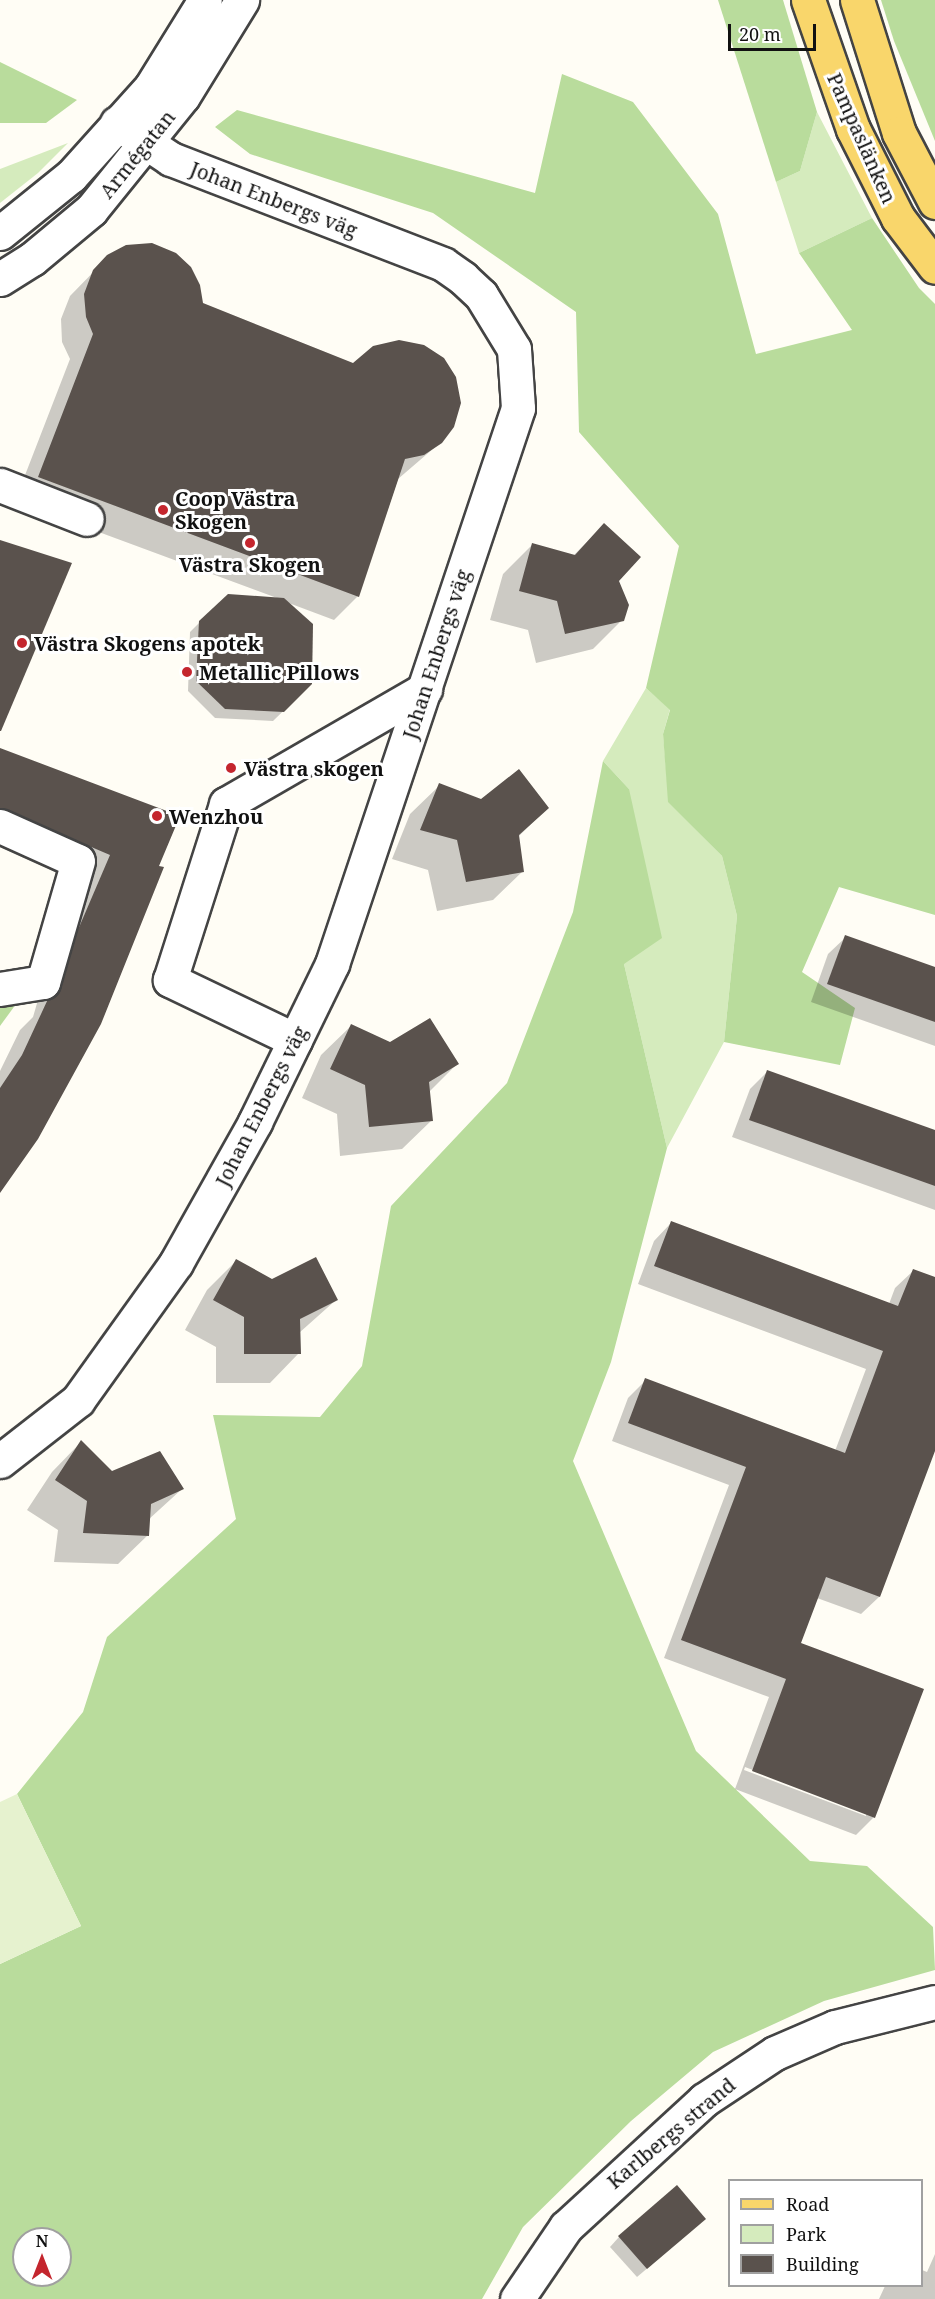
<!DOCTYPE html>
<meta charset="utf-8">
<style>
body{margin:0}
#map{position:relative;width:935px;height:2299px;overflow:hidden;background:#fffdf5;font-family:"Noto Serif",serif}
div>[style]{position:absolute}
.green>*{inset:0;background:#d5ebbd}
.forest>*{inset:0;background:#b9dc9c}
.pitch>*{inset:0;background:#e6f2cf}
.shadow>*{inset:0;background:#0003}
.building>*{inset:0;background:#5a524d}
.roads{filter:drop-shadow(2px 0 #444) drop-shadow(-2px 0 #444) drop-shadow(0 2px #444) drop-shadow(0 -2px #444)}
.minor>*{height:33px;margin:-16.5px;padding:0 16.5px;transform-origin:16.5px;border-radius:16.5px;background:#fff}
.major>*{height:33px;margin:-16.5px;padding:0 16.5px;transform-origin:16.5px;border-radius:16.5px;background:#f9d66b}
.dots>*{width:16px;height:16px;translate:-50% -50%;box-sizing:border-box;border:3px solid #fff;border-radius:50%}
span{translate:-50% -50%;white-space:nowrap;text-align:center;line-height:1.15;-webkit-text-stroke:6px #fff;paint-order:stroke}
.street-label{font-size:20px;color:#111}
.poi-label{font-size:20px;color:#111;font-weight:700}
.left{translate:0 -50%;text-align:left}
.legend{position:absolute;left:728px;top:2179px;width:195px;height:108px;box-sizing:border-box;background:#fff;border:2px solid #a0a0a0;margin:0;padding:8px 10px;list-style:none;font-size:18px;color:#111}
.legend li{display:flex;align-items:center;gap:12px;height:30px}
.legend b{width:30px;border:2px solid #a0a0a0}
.north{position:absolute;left:12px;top:2227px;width:60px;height:60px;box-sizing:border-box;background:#fff;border:2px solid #a0a0a0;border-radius:50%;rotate:0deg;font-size:16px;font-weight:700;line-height:24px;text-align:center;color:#111}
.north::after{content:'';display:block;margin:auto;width:21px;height:27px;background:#c4262e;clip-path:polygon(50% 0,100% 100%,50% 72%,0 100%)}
.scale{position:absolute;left:728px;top:24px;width:88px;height:27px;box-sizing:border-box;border:3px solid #111;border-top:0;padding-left:8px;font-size:18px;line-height:21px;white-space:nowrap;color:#111;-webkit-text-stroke:4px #fff;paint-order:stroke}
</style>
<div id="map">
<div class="green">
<i style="clip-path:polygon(817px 112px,872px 218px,799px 253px,776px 182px,800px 171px)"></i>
<i style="clip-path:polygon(68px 143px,38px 173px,0 203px,0 169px)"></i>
<i style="clip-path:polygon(646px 688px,670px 709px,663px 734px,669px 802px,722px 856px,737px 916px,724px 1042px,667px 1148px,624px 964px,629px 789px,603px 761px)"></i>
</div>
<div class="forest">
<i style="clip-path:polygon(718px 0,783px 0,817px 112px,800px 171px,776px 182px)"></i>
<i style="clip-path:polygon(881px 0,935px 0,935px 141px,894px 41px)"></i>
<i style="clip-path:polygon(0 62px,77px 100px,46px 123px,0 123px)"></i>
<i style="clip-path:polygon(562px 74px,633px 102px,718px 214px,756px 354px,852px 330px,799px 253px,872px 218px,919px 288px,935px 304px,935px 915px,839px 887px,802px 972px,855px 1008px,840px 1065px,724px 1042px,737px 916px,722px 856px,668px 802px,663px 734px,670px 710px,646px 688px,679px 546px,579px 432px,576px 312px,433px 213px,250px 154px,215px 127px,237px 110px,535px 193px)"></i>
<i style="clip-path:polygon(evenodd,603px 761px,629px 789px,662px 938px,624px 964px,667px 1148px,611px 1362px,573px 1461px,696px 1751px,810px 1861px,867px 1866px,933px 1927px,935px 1970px,824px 2001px,713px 2052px,631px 2121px,523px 2227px,482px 2299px,0 2299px,0 1964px,81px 1926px,17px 1794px,83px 1712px,107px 1637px,236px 1519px,213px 1415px,320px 1417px,362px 1366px,391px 1206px,507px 1083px,573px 912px,603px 761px,24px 2239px,60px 2239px,60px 2275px,24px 2275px,24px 2239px)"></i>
<i style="clip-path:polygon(19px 1000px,0 1026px,0 1001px)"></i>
</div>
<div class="pitch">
<i style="clip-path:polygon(17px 1794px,81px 1926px,0 1964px,0 1802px)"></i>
</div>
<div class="shadow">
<i style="clip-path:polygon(108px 257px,201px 304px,441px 442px,398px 479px,358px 596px,334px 620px,286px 602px,311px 684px,273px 721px,215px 718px,188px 691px,190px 632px,200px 622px,277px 598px,15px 501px,70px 359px,62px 342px,61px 319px,70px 296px)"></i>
<i style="clip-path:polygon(604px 525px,622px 620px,593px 649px,536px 663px,528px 630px,490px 620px,503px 574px,532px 545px,573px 556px)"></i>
<i style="clip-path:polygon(0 750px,178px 817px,0 1190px,0 1071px,20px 1030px,33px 1017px,49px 962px,82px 884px,0 847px)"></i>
<i style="clip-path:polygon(440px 785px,482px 801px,547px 808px,518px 837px,523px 871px,493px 900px,437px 911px,428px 870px,392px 859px,410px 814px)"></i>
<i style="clip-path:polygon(846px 937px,935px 969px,935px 1046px,811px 1002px,828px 954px)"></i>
<i style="clip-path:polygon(351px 1026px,390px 1044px,457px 1064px,429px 1092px,432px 1120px,402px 1149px,340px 1156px,337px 1114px,302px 1098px,321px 1055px)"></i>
<i style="clip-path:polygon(768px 1071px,935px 1132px,935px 1210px,732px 1137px,750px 1089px)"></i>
<i style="clip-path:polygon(evenodd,671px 1223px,889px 1304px,895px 1288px,913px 1271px,935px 1279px,935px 1447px,879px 1597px,861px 1614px,817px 1598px,800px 1644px,874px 1817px,856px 1835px,735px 1789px,769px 1697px,664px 1658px,729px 1485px,612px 1441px,628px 1398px,646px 1380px,835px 1451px,866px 1369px,638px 1284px,654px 1241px,671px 1223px,745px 1767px,866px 1813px,866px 1816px,744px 1770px,745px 1767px)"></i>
<i style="clip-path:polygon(236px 1261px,272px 1281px,336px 1300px,299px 1333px,299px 1353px,270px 1383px,216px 1383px,216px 1347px,185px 1330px,207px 1290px)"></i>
<i style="clip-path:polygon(81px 1442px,111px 1473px,182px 1489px,148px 1520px,148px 1535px,118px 1564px,54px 1562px,58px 1530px,27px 1510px,52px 1472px)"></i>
<i style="clip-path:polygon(695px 2228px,637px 2277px,610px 2247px,619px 2237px)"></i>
<i style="clip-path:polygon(935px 2254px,935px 2299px,879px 2299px,885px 2286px,922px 2286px,922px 2270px,927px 2272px)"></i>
</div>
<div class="building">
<i style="clip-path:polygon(152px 243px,176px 253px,191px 267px,200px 285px,203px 303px,353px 363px,373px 346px,399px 340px,424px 345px,444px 358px,456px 377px,461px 403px,454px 427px,442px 443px,424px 455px,405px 459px,359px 597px,38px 477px,93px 334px,86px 317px,84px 294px,93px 270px,107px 255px,126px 245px)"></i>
<i style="clip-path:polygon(604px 523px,641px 557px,619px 581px,629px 605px,624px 621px,565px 634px,557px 601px,519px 591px,532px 543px,575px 555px)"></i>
<i style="clip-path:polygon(0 540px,72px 563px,1px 731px,0 731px)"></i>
<i style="clip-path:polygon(228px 594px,284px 598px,313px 624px,312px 684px,284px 712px,225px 709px,196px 681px,199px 621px)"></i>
<i style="clip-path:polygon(0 748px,180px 816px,159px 866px,164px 867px,101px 1024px,38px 1139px,0 1193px,0 1088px,22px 1055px,48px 999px,61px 988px,77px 932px,110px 855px,0 808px)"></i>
<i style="clip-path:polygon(519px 769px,549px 808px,519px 835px,524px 872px,466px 882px,457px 840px,420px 830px,439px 783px,481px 799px)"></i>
<i style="clip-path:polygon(845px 935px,935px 967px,935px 1022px,827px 984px)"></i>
<i style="clip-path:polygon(430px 1018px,459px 1064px,429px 1082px,433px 1121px,369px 1127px,365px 1085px,330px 1069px,351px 1024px,390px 1042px)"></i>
<i style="clip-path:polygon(767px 1070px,935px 1130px,935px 1186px,749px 1120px)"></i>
<i style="clip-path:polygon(671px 1221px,898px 1306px,913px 1269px,935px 1277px,935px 1451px,880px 1597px,826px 1577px,801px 1643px,924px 1689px,875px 1818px,752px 1771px,786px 1679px,681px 1640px,746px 1467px,628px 1423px,645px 1378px,845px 1453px,883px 1351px,654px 1266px)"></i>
<i style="clip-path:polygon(316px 1257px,338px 1300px,300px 1319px,301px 1354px,244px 1354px,244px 1317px,213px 1300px,236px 1259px,272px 1279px)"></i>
<i style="clip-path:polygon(81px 1440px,112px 1471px,160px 1451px,184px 1489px,151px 1504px,149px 1536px,83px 1533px,87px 1501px,55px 1480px)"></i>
<i style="clip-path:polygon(677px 2185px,706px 2219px,647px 2269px,618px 2236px)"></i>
</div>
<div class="roads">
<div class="minor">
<i style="left:0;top:233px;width:91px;rotate:-38.8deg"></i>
<i style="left:71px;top:176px;width:120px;rotate:-48deg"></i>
<i style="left:151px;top:87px;width:102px;rotate:-58.2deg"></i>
<i style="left:0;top:279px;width:38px;rotate:-32deg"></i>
<i style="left:32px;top:259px;width:77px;rotate:-39.7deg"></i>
<i style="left:91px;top:210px;width:146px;rotate:-51.1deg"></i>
<i style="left:183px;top:96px;width:113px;rotate:-58.4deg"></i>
<i style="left:0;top:485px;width:93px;rotate:21.3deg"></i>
<i style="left:0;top:826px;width:85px;rotate:24.2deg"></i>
<i style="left:78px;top:861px;width:126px;rotate:106.1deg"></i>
<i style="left:43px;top:982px;width:44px;rotate:170.8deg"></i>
<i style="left:295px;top:1040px;width:139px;rotate:-154.4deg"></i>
<i style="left:170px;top:980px;width:185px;rotate:-72.3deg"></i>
<i style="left:226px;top:804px;width:230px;rotate:-30deg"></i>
<i style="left:0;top:1461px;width:99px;rotate:-38deg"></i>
<i style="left:78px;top:1400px;width:168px;rotate:-54.4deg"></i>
<i style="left:176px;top:1263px;width:162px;rotate:-60.7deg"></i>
<i style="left:255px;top:1122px;width:176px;rotate:-64deg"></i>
<i style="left:332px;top:964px;width:586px;rotate:-71.5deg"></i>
<i style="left:518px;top:408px;width:59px;rotate:-93.9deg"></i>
<i style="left:514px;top:349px;width:63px;rotate:-121.4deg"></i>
<i style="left:481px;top:295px;width:25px;rotate:-137deg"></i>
<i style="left:463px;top:278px;width:24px;rotate:-145deg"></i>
<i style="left:443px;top:264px;width:292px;rotate:-158.9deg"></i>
<i style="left:171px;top:159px;width:65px;rotate:-146.3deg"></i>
<i style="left:517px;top:2299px;width:87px;rotate:-55.8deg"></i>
<i style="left:566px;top:2227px;width:188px;rotate:-42.6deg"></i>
<i style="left:704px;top:2100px;width:85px;rotate:-33.5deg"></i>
<i style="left:775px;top:2053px;width:65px;rotate:-23.4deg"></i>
<i style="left:835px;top:2027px;width:103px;rotate:-14deg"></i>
</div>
<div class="major">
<i style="left:808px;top:0;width:137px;rotate:70.8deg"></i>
<i style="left:853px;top:129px;width:100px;rotate:63.2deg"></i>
<i style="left:898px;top:218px;width:61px;rotate:52.9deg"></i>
<i style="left:857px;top:0;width:139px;rotate:72.5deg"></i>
<i style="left:899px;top:133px;width:78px;rotate:62.4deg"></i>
</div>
</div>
<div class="dots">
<i style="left:163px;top:510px;background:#c4262e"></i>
<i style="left:250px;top:543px;background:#c4262e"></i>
<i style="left:22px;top:643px;background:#c4262e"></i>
<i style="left:187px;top:672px;background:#c4262e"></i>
<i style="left:231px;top:768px;background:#c4262e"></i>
<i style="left:157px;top:816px;background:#c4262e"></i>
</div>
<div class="street-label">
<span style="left:862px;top:138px;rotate:66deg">Pampaslänken</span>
<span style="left:137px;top:154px;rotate:-51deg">Armégatan</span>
<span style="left:274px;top:199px;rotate:21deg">Johan Enbergs väg</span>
<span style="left:436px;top:654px;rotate:-72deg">Johan Enbergs väg</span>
<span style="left:261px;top:1106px;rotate:-63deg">Johan Enbergs väg</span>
<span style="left:671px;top:2133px;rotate:-40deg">Karlbergs strand</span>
</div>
<div class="poi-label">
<span class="left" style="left:175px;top:510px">Coop Västra<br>Skogen</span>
<span style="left:250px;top:564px">Västra Skogen</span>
<span class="left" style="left:34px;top:643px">Västra Skogens apotek</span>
<span class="left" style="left:199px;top:672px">Metallic Pillows</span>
<span class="left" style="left:244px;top:768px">Västra skogen</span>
<span class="left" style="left:169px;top:816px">Wenzhou</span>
</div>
<ul class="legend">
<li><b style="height:8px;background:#f9d66b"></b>Road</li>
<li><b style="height:16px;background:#d5ebbd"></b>Park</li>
<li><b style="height:16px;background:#5a524d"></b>Building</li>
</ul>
<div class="north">N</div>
<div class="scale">20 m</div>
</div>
